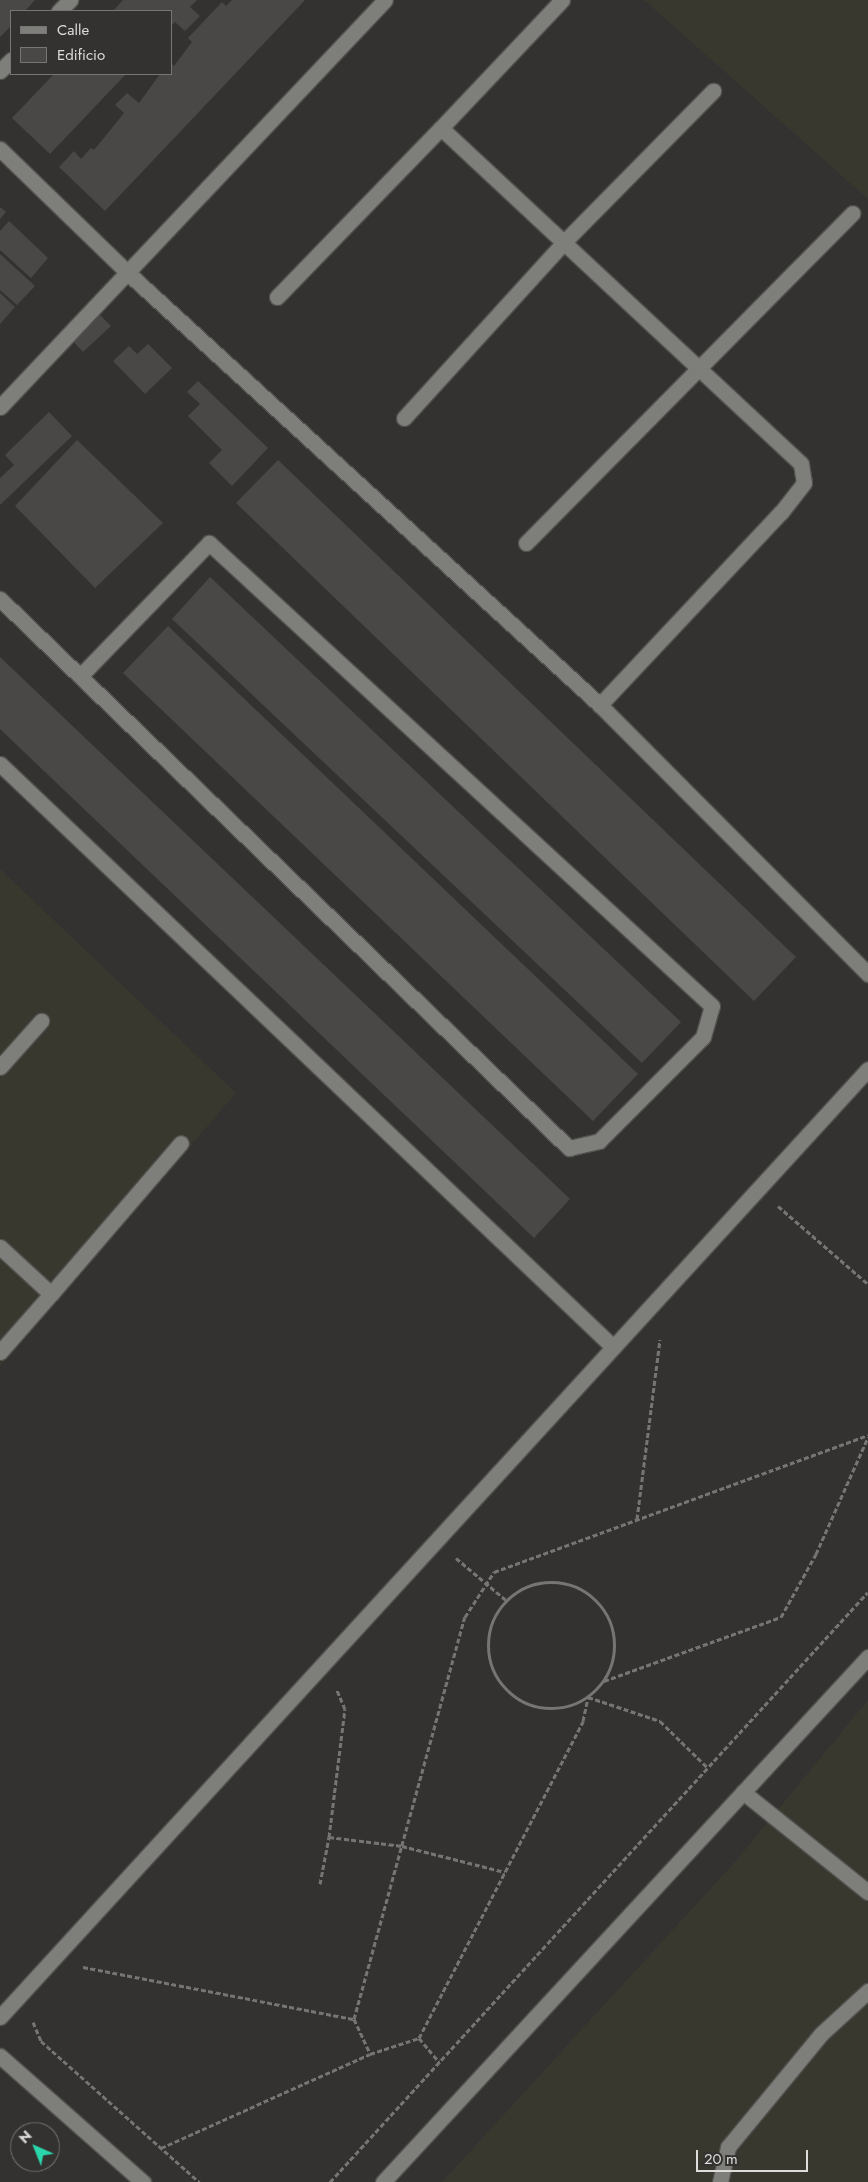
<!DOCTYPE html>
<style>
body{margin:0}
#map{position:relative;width:868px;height:2182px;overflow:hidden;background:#333230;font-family:Jost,sans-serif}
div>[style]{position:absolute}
.built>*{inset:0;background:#39382f}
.building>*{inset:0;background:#4a4846}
.path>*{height:3px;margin-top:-1.5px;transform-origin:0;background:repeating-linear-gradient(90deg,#767573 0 5px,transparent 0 7.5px)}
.path>.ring{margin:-1.5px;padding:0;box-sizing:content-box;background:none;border:3px solid #767573;border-radius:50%}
.roads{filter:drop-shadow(1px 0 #52514f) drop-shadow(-1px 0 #52514f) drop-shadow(0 1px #52514f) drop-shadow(0 -1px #52514f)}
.minor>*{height:15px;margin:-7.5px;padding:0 7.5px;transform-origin:7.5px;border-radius:7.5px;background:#7e7e7a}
span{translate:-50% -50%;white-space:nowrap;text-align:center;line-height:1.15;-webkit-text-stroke:5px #333230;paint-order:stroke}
.legend{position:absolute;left:10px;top:10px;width:162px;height:65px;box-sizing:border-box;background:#333230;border:1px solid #777674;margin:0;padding:6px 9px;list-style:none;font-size:15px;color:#dedddb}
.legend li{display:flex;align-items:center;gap:10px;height:25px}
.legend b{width:25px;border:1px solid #777674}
.north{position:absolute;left:10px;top:2122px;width:50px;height:50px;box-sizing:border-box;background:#333230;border:1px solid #777674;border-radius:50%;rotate:316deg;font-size:14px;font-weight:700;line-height:20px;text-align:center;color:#dedddb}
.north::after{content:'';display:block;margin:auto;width:18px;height:22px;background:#2bd5ac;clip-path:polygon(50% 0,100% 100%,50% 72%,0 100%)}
.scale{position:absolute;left:696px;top:2150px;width:112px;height:22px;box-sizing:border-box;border:2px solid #dedddb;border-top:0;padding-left:6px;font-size:15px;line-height:18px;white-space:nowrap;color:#dedddb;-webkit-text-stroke:4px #333230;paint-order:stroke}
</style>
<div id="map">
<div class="built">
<i style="clip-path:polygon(644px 0,868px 0,868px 199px)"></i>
<i style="clip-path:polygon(0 869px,236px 1093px,0 1366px)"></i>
<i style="clip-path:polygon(868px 1700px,868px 2182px,442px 2182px,734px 1863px)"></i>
</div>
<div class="building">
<i style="clip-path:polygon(0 0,35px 0,25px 11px,11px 11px,11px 26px,0 37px)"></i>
<i style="clip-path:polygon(123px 0,197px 0,190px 7px,200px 16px,185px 31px,175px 22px,171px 26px,171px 11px,113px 11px)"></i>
<i style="clip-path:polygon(232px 0,305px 0,105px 211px,59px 167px,74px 151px,81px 159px,91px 148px,94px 150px,124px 113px,115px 105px,127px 93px,139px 103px,160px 74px,171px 74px,171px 63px,174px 66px,192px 42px,188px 38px,222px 2px,226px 6px)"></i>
<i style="clip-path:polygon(54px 74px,126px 74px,50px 154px,12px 118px)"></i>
<i style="clip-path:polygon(0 207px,6px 212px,0 219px)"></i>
<i style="clip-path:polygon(9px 221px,48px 258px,31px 278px,0 250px,0 231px)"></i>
<i style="clip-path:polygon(0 254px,35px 286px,17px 305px,0 290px)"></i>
<i style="clip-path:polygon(0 293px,15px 307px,0 324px)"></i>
<i style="clip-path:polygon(99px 314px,111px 326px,83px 352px,72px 340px)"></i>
<i style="clip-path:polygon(148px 344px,172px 368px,145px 394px,113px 361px,129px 346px,137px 354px)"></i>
<i style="clip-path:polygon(198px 381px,268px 448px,232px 486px,209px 463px,222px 450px,188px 416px,200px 404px,187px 392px)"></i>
<i style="clip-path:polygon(49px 412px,72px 436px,0 505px,0 478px,14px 465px,5px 455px)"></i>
<i style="clip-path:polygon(77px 440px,163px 523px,95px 588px,15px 506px)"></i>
<i style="clip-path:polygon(278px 460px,796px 957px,754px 1001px,236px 503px)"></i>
<i style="clip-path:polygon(210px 577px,681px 1022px,642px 1063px,172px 619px)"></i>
<i style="clip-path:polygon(168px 626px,638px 1074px,593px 1121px,123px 673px)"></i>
<i style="clip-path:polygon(0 657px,570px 1199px,534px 1238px,0 729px)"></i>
</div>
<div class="path">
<i style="left:778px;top:1206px;width:119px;rotate:40.9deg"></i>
<i style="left:637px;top:1519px;width:181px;rotate:-82.7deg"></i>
<i style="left:456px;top:1558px;width:67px;rotate:40.1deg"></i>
<i class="ring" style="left:488px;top:1582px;width:123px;height:123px"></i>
<i style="left:604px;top:1681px;width:188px;rotate:-19.9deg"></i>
<i style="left:781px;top:1617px;width:72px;rotate:-60.9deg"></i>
<i style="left:816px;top:1554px;width:128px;rotate:-66deg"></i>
<i style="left:329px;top:1837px;width:129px;rotate:-82.9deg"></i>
<i style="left:345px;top:1709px;width:21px;rotate:-113deg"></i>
<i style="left:320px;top:1884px;width:48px;rotate:-79.2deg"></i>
<i style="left:329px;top:1837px;width:74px;rotate:7deg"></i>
<i style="left:402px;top:1846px;width:106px;rotate:14.2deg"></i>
<i style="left:83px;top:1967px;width:276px;rotate:10.9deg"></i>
<i style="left:354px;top:2019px;width:38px;rotate:65deg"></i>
<i style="left:354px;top:2019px;width:417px;rotate:-74.6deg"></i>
<i style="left:465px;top:1617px;width:54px;rotate:-57.2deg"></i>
<i style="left:494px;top:1572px;width:398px;rotate:-20.1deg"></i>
<i style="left:33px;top:2022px;width:21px;rotate:67deg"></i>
<i style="left:41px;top:2041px;width:212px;rotate:41.7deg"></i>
<i style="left:419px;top:2038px;width:357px;rotate:-62.6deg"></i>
<i style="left:583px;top:1721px;width:25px;rotate:-78deg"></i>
<i style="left:588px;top:1697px;width:76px;rotate:18.4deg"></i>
<i style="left:660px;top:1721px;width:67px;rotate:44.4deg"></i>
<i style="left:161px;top:2148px;width:229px;rotate:-24.2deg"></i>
<i style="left:370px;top:2054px;width:52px;rotate:-18.1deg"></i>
<i style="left:419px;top:2038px;width:31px;rotate:50deg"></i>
<i style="left:330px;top:2182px;width:798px;rotate:-47.64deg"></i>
</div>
<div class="roads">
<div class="minor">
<i style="left:59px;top:11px;width:16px;rotate:-45deg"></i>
<i style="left:0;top:71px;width:16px;rotate:-45deg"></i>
<i style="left:441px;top:128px;width:176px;rotate:-46.6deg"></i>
<i style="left:0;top:149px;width:180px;rotate:44.1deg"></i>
<i style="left:129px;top:274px;width:638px;rotate:42.46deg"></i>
<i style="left:600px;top:705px;width:380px;rotate:45.1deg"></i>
<i style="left:277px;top:297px;width:235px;rotate:-45.9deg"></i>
<i style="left:441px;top:128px;width:492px;rotate:43deg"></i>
<i style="left:801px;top:464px;width:19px;rotate:81deg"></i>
<i style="left:804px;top:483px;width:37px;rotate:128deg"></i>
<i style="left:781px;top:512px;width:265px;rotate:133.2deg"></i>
<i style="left:0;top:407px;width:560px;rotate:-46.59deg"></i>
<i style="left:404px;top:418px;width:236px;rotate:-47.7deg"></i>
<i style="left:563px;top:243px;width:214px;rotate:-45.4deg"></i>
<i style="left:526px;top:543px;width:464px;rotate:-45.3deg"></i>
<i style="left:0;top:599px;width:791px;rotate:43.98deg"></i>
<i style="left:569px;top:1148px;width:31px;rotate:-13deg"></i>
<i style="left:599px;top:1141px;width:147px;rotate:-45deg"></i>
<i style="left:703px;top:1037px;width:32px;rotate:-74deg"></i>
<i style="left:712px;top:1006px;width:684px;rotate:-137.37deg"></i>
<i style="left:209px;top:543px;width:185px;rotate:134.1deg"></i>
<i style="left:0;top:764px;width:846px;rotate:43.56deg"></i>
<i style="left:0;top:1067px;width:62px;rotate:-48.3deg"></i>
<i style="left:0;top:1247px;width:69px;rotate:42.7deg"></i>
<i style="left:51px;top:1294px;width:199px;rotate:-49.3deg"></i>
<i style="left:0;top:1352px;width:77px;rotate:-48.7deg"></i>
<i style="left:743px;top:1792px;width:160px;rotate:38.7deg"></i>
<i style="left:0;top:2017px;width:1285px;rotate:-47.52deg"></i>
<i style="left:0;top:2056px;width:191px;rotate:41.4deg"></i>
<i style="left:383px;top:2182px;width:715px;rotate:-47.27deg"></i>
<i style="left:720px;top:2182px;width:36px;rotate:-77deg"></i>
<i style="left:728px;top:2147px;width:146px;rotate:-50.5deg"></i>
<i style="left:821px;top:2034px;width:64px;rotate:-42.5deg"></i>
</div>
</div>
<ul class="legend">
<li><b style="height:6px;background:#7e7e7a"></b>Calle</li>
<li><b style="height:14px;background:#4a4846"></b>Edificio</li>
</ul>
<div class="north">N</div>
<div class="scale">20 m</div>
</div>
